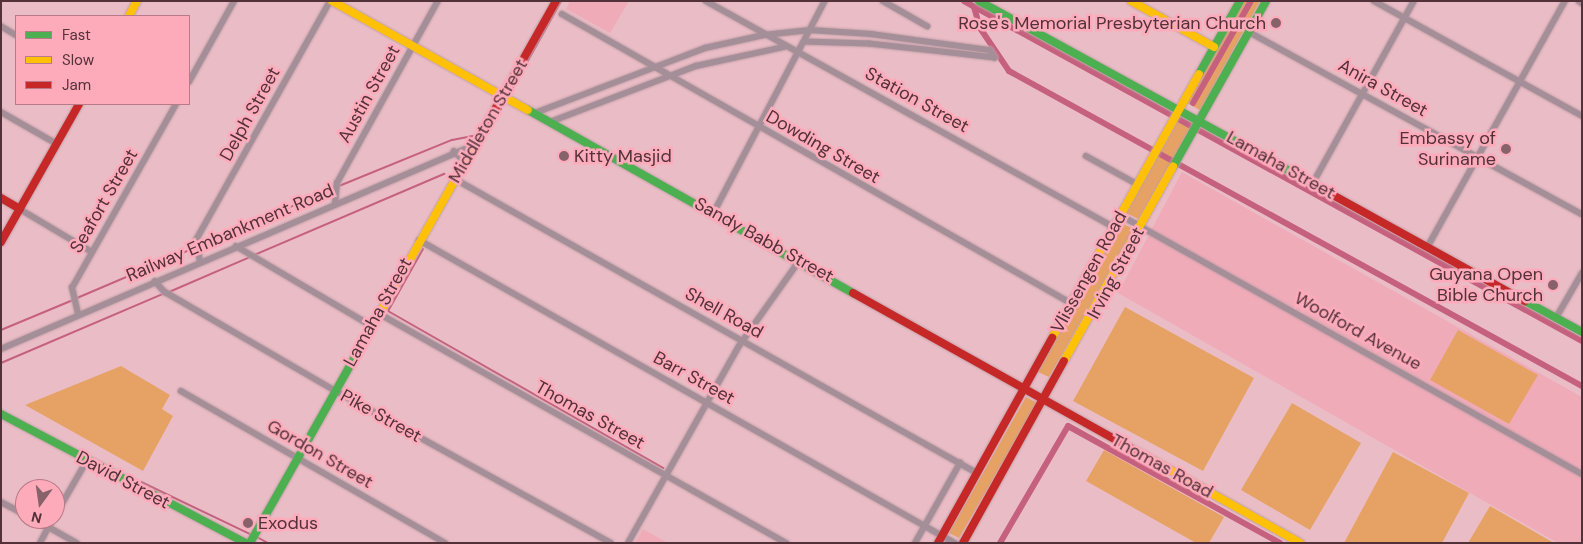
<!DOCTYPE html>
<style>
body{margin:0}
#map{position:relative;width:1583px;height:544px;overflow:hidden;background:#eabdc6;font-family:"DM Sans",sans-serif}
div>[style]{position:absolute}
[style*='--x']{left:calc(var(--x)*1px);top:calc(var(--y)*1px);width:calc(var(--w)*1px);rotate:calc(var(--a)*1deg)}
.built>*{inset:0;background:#f0abb9}
.green>*{inset:0;background:#e6a265}
.stream>*{height:2px;margin:-1px;padding:0 1px;transform-origin:1px;border-radius:1px;background:#c5617e}
.canal>*{height:6px;margin:-3px;padding:0 3px;transform-origin:3px;border-radius:3px;background:#c5617e}
.roads{filter:drop-shadow(0 0 1px #c29ea6) drop-shadow(0 0 1px #c29ea6)}
.street>*{height:5.5px;margin:-2.75px;padding:0 2.75px;transform-origin:2.75px;border-radius:2.75px;background:#a48f99}
.fast>*{height:8px;margin:-4px;padding:0 4px;transform-origin:4px;border-radius:4px;background:#4caf50}
.slow>*{height:8px;margin:-4px;padding:0 4px;transform-origin:4px;border-radius:4px;background:#ffc107}
.jam>*{height:8px;margin:-4px;padding:0 4px;transform-origin:4px;border-radius:4px;background:#c62828}
.dots>*{width:14px;height:14px;translate:-50% -50%;box-sizing:border-box;border:2px solid #fdaabb;border-radius:50%}
span{translate:-50% -50%;white-space:nowrap;text-align:center;line-height:1.15;-webkit-text-stroke:5px #fdaabb;paint-order:stroke}
.poi-label{font-size:18px;color:#523138}
.right{translate:-100% -50%;text-align:right}
.left{translate:0 -50%;text-align:left}
.street-label{font-size:18px;color:#523138}
.frame{position:absolute;inset:0;border:2px solid #523138;pointer-events:none}
.legend{position:absolute;left:15px;top:15px;width:175px;height:90px;box-sizing:border-box;background:#fdaabb;border:1px solid #b97a87;margin:0;padding:6px 9px;list-style:none;font-size:15px;color:#523138}
.legend li{display:flex;align-items:center;gap:10px;height:25px}
.legend b{width:25px;border:1px solid #b97a87}
.north{position:absolute;left:15px;top:479px;width:50px;height:50px;box-sizing:border-box;background:#fdaabb;border:1px solid #b97a87;border-radius:50%;rotate:194deg;font-size:14px;font-weight:700;line-height:20px;text-align:center;color:#523138}
.north::after{content:'';display:block;margin:auto;width:18px;height:22px;background:#87626a;clip-path:polygon(50% 0,100% 100%,50% 72%,0 100%)}
</style>
<div id="map">
<div class="built">
<div style="clip-path:polygon(570px 1px,629px 1px,610px 33px,566px 9px)"></div>
<div style="clip-path:polygon(1182px 172px,1582px 397px,1582px 543px,1558px 543px,1118px 293px)"></div>
<div style="clip-path:polygon(643px 529px,668px 543px,635px 543px)"></div>
</div>
<div class="green">
<div style="clip-path:polygon(1244px 1px,1260px 1px,1200px 110px,1187px 103px)"></div>
<div style="clip-path:polygon(1180px 117px,1193px 124px,1139px 219px,1126px 213px)"></div>
<div style="clip-path:polygon(1121px 223px,1134px 229px,1049px 377px,1038px 372px)"></div>
<div style="clip-path:polygon(1125px 307px,1254px 378px,1203px 471px,1073px 401px)"></div>
<div style="clip-path:polygon(1458px 330px,1538px 375px,1509px 424px,1430px 380px)"></div>
<div style="clip-path:polygon(121px 366px,170px 395px,162px 409px,173px 416px,143px 471px,25px 405px)"></div>
<div style="clip-path:polygon(1026px 397px,1037px 403px,959px 538px,949px 533px)"></div>
<div style="clip-path:polygon(1292px 403px,1361px 443px,1310px 530px,1241px 490px)"></div>
<div style="clip-path:polygon(1104px 450px,1224px 517px,1209px 543px,1196px 543px,1086px 481px)"></div>
<div style="clip-path:polygon(1393px 452px,1469px 493px,1442px 543px,1344px 543px)"></div>
<div style="clip-path:polygon(1490px 506px,1554px 543px,1468px 543px)"></div>
</div>
<div class="stream">
<div style="--x:511;--y:91;--w:103;--a:-60.9"></div>
<div style="--x:496;--y:115;--w:8;--a:-50"></div>
<div style="--x:484;--y:134;--w:14;--a:-56"></div>
<div style="--x:339;--y:186;--w:122;--a:-22.2"></div>
<div style="--x:452;--y:140;--w:25;--a:-11"></div>
<div style="--x:423;--y:249;--w:71;--a:119.4"></div>
<div style="--x:388;--y:311;--w:317;--a:29.7"></div>
<div style="--x:254;--y:255;--w:207;--a:-23.1"></div>
<div style="--x:169;--y:292;--w:88;--a:-23.4"></div>
<div style="--x:77;--y:298;--w:280;--a:-23.1"></div>
<div style="--x:1;--y:330;--w:78;--a:-22.6"></div>
<div style="--x:1;--y:363;--w:178;--a:-23.1"></div>
<div style="--x:135;--y:479;--w:130;--a:25.6"></div>
<div style="--x:257;--y:537;--w:13;--a:29"></div>
</div>
<div class="canal">
<div style="--x:964;--y:1;--w:705;--a:28.82"></div>
<div style="--x:974;--y:7;--w:22;--a:74"></div>
<div style="--x:980;--y:28;--w:52;--a:56"></div>
<div style="--x:1009;--y:71;--w:654;--a:28.8"></div>
<div style="--x:1193;--y:103;--w:117;--a:-60.4"></div>
<div style="--x:1000;--y:543;--w:135;--a:-59.8"></div>
<div style="--x:1068;--y:426;--w:242;--a:28.9"></div>
</div>
<div class="roads">
<div class="street">
<div style="--x:706;--y:1;--w:466;--a:29"></div>
<div style="--x:883;--y:1;--w:51;--a:29.6"></div>
<div style="--x:1374;--y:1;--w:238;--a:28.9"></div>
<div style="--x:1579;--y:1;--w:4;--a:34"></div>
<div style="--x:562;--y:14;--w:585;--a:29.59"></div>
<div style="--x:1;--y:26;--w:17;--a:31"></div>
<div style="--x:1249;--y:32;--w:379;--a:28.7"></div>
<div style="--x:189;--y:82;--w:93;--a:-60.9"></div>
<div style="--x:1;--y:112;--w:64;--a:29.7"></div>
<div style="--x:535;--y:113;--w:182;--a:-20.9"></div>
<div style="--x:705;--y:48;--w:60;--a:-12.4"></div>
<div style="--x:764;--y:35;--w:46;--a:-6.2"></div>
<div style="--x:810;--y:30;--w:61;--a:3.8"></div>
<div style="--x:871;--y:34;--w:120;--a:7.7"></div>
<div style="--x:990;--y:50;--w:9;--a:58"></div>
<div style="--x:995;--y:58;--w:126;--a:-173.6"></div>
<div style="--x:870;--y:44;--w:65;--a:-178.2"></div>
<div style="--x:550;--y:122;--w:156;--a:-21"></div>
<div style="--x:696;--y:66;--w:90;--a:-12.2"></div>
<div style="--x:454;--y:151;--w:14;--a:45"></div>
<div style="--x:1086;--y:156;--w:58;--a:28.8"></div>
<div style="--x:455;--y:179;--w:599;--a:29.39"></div>
<div style="--x:1313;--y:183;--w:208;--a:-61"></div>
<div style="--x:335;--y:204;--w:21;--a:-85"></div>
<div style="--x:337;--y:183;--w:208;--a:-61"></div>
<div style="--x:20;--y:209;--w:84;--a:30.8"></div>
<div style="--x:714;--y:212;--w:238;--a:-62.3"></div>
<div style="--x:1120;--y:215;--w:530;--a:29.28"></div>
<div style="--x:419;--y:240;--w:616;--a:29.48"></div>
<div style="--x:236;--y:246;--w:156;--a:30.5"></div>
<div style="--x:1428;--y:246;--w:281;--a:-60.8"></div>
<div style="--x:200;--y:262;--w:22;--a:-100"></div>
<div style="--x:196;--y:240;--w:274;--a:-60.7"></div>
<div style="--x:155;--y:281;--w:15;--a:48"></div>
<div style="--x:165;--y:292;--w:195;--a:30.1"></div>
<div style="--x:334;--y:390;--w:316;--a:28.9"></div>
<div style="--x:378;--y:313;--w:469;--a:29.4"></div>
<div style="--x:78;--y:314;--w:27;--a:-103"></div>
<div style="--x:72;--y:288;--w:211;--a:-60.5"></div>
<div style="--x:1556;--y:318;--w:52;--a:-60"></div>
<div style="--x:1;--y:349;--w:513;--a:-23.32"></div>
<div style="--x:181;--y:391;--w:305;--a:29.9"></div>
<div style="--x:1;--y:502;--w:27;--a:27"></div>
<div style="--x:55;--y:516;--w:62;--a:-60.1"></div>
<div style="--x:34;--y:519;--w:49;--a:29.2"></div>
<div style="--x:40;--y:543;--w:27;--a:-62"></div>
<div style="--x:628;--y:543;--w:226;--a:-60.6"></div>
<div style="--x:739;--y:346;--w:105;--a:-54.7"></div>
<div style="--x:915;--y:543;--w:92;--a:-60.6"></div>
</div>
<div class="fast">
<div style="--x:979;--y:1;--w:389;--a:28.7"></div>
<div style="--x:1199;--y:74;--w:84;--a:-60.7"></div>
<div style="--x:528;--y:110;--w:373;--a:29.4"></div>
<div style="--x:1173;--y:167;--w:190;--a:-60.7"></div>
<div style="--x:1525;--y:301;--w:65;--a:28.5"></div>
<div style="--x:1;--y:414;--w:277;--a:27.8"></div>
<div style="--x:250;--y:543;--w:242;--a:-60.6"></div>
</div>
<div class="slow">
<div style="--x:332;--y:1;--w:224;--a:29.1"></div>
<div style="--x:1131;--y:1;--w:95;--a:29"></div>
<div style="--x:129;--y:16;--w:17;--a:-62"></div>
<div style="--x:369;--y:332;--w:217;--a:-60.5"></div>
<div style="--x:1052;--y:338;--w:302;--a:-60.9"></div>
<div style="--x:1064;--y:361;--w:223;--a:-60.7"></div>
<div style="--x:1138;--y:452;--w:186;--a:29.3"></div>
</div>
<div class="jam">
<div style="--x:476;--y:143;--w:163;--a:-60.6"></div>
<div style="--x:1320;--y:188;--w:234;--a:28.9"></div>
<div style="--x:1;--y:198;--w:22;--a:30"></div>
<div style="--x:1;--y:242;--w:159;--a:-60.5"></div>
<div style="--x:853;--y:293;--w:326;--a:29.2"></div>
<div style="--x:938;--y:543;--w:235;--a:-60.9"></div>
<div style="--x:963;--y:543;--w:208;--a:-61"></div>
</div>
</div>
<div class="dots">
<div style="left:1276px;top:23px;background:#87626a"></div>
<div style="left:1506px;top:149px;background:#87626a"></div>
<div style="left:564px;top:156px;background:#87626a"></div>
<div style="left:1553px;top:285px;background:#87626a"></div>
<div style="left:248px;top:523px;background:#87626a"></div>
</div>
<div class="poi-label">
<span class="right" style="left:1266px;top:23px">Rose's Memorial Presbyterian Church</span>
<span class="right" style="left:1496px;top:149px">Embassy of<br>Suriname</span>
<span class="left" style="left:574px;top:156px">Kitty Masjid</span>
<span class="right" style="left:1543px;top:285px">Guyana Open<br>Bible Church</span>
<span class="left" style="left:258px;top:523px">Exodus</span>
</div>
<div class="street-label">
<span style="left:1383px;top:88px;rotate:29deg">Anira Street</span>
<span style="left:369px;top:94px;rotate:-61deg">Austin Street</span>
<span style="left:917px;top:100px;rotate:29deg">Station Street</span>
<span style="left:250px;top:114px;rotate:-61deg">Delph Street</span>
<span style="left:488px;top:121px;rotate:-60deg">Middleton Street</span>
<span style="left:823px;top:147px;rotate:30deg">Dowding Street</span>
<span style="left:1281px;top:165px;rotate:29deg">Lamaha Street</span>
<span style="left:104px;top:201px;rotate:-60deg">Seafort Street</span>
<span style="left:230px;top:233px;rotate:-23deg">Railway Embankment Road</span>
<span style="left:764px;top:240px;rotate:29deg">Sandy Babb Street</span>
<span style="left:1089px;top:272px;rotate:-61deg">Vlissengen Road</span>
<span style="left:1116px;top:273px;rotate:-62deg">Irving Street</span>
<span style="left:378px;top:312px;rotate:-61deg">Lamaha Street</span>
<span style="left:724px;top:313px;rotate:29deg">Shell Road</span>
<span style="left:1358px;top:331px;rotate:29deg">Woolford Avenue</span>
<span style="left:694px;top:378px;rotate:29deg">Barr Street</span>
<span style="left:590px;top:415px;rotate:29deg">Thomas Street</span>
<span style="left:381px;top:416px;rotate:29deg">Pike Street</span>
<span style="left:320px;top:454px;rotate:30deg">Gordon Street</span>
<span style="left:1162px;top:466px;rotate:29deg">Thomas Road</span>
<span style="left:123px;top:480px;rotate:28deg">David Street</span>
</div>
<div class="frame"></div>
<ul class="legend">
<li><b style="height:6px;background:#4caf50"></b>Fast</li>
<li><b style="height:6px;background:#ffc107"></b>Slow</li>
<li><b style="height:6px;background:#c62828"></b>Jam</li>
</ul>
<div class="north">N</div>
</div>
